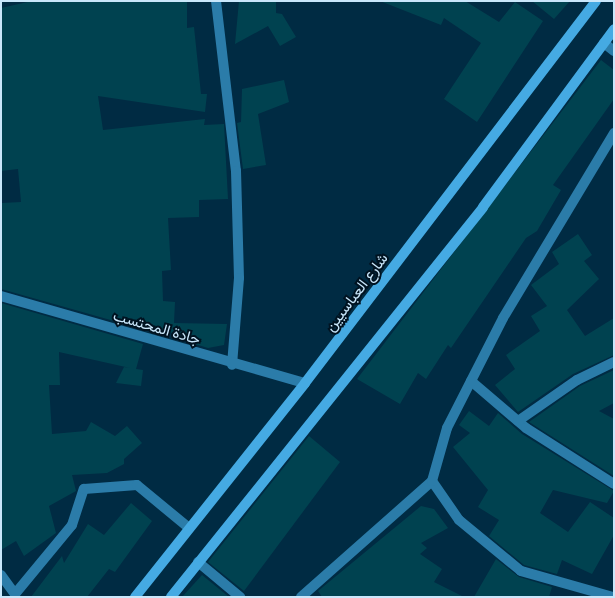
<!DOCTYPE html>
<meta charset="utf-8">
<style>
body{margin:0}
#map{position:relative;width:615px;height:598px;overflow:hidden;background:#002b43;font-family:"PT Sans Narrow",Vazirmatn,sans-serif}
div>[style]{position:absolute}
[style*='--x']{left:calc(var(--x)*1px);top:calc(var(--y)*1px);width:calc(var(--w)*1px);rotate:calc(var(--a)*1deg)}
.building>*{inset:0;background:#004250}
.minor>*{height:10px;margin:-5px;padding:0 5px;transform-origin:5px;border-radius:5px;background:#2b7ca9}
.secondary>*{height:10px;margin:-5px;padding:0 5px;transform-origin:5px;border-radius:5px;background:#45aae3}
span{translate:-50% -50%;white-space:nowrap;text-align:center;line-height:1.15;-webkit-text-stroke:4px #001321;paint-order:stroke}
.street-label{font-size:15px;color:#c9e7fb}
.frame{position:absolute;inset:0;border:2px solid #c9e7fb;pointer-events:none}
</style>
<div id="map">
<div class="building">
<div style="clip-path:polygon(32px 1px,187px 1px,187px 28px,194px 27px,201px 94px,207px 94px,205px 112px,98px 96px,103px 130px,205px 119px,204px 125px,224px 124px,228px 199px,199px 200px,199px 217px,168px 218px,171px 270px,162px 271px,163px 301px,175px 302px,174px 323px,227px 324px,224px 345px,208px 348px,195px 344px,195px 339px,161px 330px,160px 334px,1px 289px,2px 203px,21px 202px,18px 169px,1px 171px,1px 8px)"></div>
<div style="clip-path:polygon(239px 1px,276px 1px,276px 13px,282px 14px,296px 37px,280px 46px,268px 26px,235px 44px)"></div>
<div style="clip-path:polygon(380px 1px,465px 1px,499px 22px,515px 2px,543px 21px,477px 122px,444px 99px,481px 43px,444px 18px,441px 25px)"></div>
<div style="clip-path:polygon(532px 1px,570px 1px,554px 19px)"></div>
<div style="clip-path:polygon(601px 60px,614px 70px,614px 99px,553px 185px,561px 190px,537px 231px,526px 238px,451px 348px,448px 345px,426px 379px,418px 373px,400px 404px,357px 379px)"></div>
<div style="clip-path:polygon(284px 80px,289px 102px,258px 114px,266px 165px,243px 169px,237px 123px,241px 122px,242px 89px)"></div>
<div style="clip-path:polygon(578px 234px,592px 255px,584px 261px,599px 279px,567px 310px,585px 336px,614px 318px,614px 355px,573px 374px,518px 412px,495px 385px,515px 369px,506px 355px,540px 331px,531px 316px,547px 306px,531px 285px,559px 264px,552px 252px)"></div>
<div style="clip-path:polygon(1px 303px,143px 344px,136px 369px,143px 370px,141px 386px,116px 383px,124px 367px,130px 368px,59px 352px,60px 385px,49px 385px,52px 434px,86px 431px,91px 422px,115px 436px,127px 426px,142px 443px,124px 459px,124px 464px,107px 473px,72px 475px,76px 491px,49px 506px,56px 533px,24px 556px,16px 541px,1px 550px)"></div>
<div style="clip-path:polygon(614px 370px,614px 403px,599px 411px,614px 419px,614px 476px,529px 422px,580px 386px)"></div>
<div style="clip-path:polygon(469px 411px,489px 426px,498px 413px,522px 434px,614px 491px,607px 503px,553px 490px,540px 513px,568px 532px,590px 502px,614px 518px,614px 535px,592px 574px,562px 560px,557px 574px,524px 565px,489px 536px,499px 520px,478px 507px,488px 490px,453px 447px,470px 433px,459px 425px)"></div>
<div style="clip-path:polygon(309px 436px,340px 462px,244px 591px,208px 562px)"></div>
<div style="clip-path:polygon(131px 503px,152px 521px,115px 572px,109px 569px,87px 597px,31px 597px,62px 556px,64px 563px,88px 524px,104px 535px)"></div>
<div style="clip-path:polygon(421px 506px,434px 509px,448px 528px,421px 543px,427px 548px,420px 554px,442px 569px,434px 582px,464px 597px,322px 597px,318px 591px)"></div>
<div style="clip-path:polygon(496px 559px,519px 577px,552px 587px,549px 597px,474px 597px)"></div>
<div style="clip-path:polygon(202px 575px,229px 597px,182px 597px)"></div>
</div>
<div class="minor">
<div style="--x:216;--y:1;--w:171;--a:83.3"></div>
<div style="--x:236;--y:171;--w:107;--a:88.4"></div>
<div style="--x:239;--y:278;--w:87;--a:94.6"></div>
<div style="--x:604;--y:43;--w:13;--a:39"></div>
<div style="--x:1;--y:296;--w:316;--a:16"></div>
<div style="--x:471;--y:381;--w:72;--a:40.5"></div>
<div style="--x:526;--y:428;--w:104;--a:32.5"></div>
<div style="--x:518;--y:421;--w:72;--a:-34.8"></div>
<div style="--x:577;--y:380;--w:41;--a:-25.9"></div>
<div style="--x:198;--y:562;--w:55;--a:39.8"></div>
<div style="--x:1;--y:575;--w:24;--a:54"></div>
<div style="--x:15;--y:594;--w:89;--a:-50.4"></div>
<div style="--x:72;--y:525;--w:38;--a:-72"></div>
<div style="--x:84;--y:489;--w:53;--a:-4.3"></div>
<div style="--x:137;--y:485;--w:67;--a:39.6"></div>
<div style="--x:301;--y:597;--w:175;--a:-41.5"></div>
<div style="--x:613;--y:597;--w:96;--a:-164.2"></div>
<div style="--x:521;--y:571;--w:80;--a:-140.6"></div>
<div style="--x:459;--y:520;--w:47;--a:-124.7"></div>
<div style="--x:432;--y:481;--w:55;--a:-74.2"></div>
<div style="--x:447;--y:428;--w:123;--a:-63"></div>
<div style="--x:503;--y:318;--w:216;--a:-59"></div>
</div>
<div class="secondary">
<div style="--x:135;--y:597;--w:273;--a:-51.5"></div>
<div style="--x:305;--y:383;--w:480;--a:-52.7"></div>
<div style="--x:171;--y:597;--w:499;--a:-51.3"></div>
<div style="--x:483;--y:207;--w:221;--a:-53.6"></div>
</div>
<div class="street-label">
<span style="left:356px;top:292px;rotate:-53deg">شارع العباسيين</span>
<span style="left:157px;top:327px;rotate:16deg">جادة المحتسب</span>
</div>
<div class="frame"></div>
</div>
